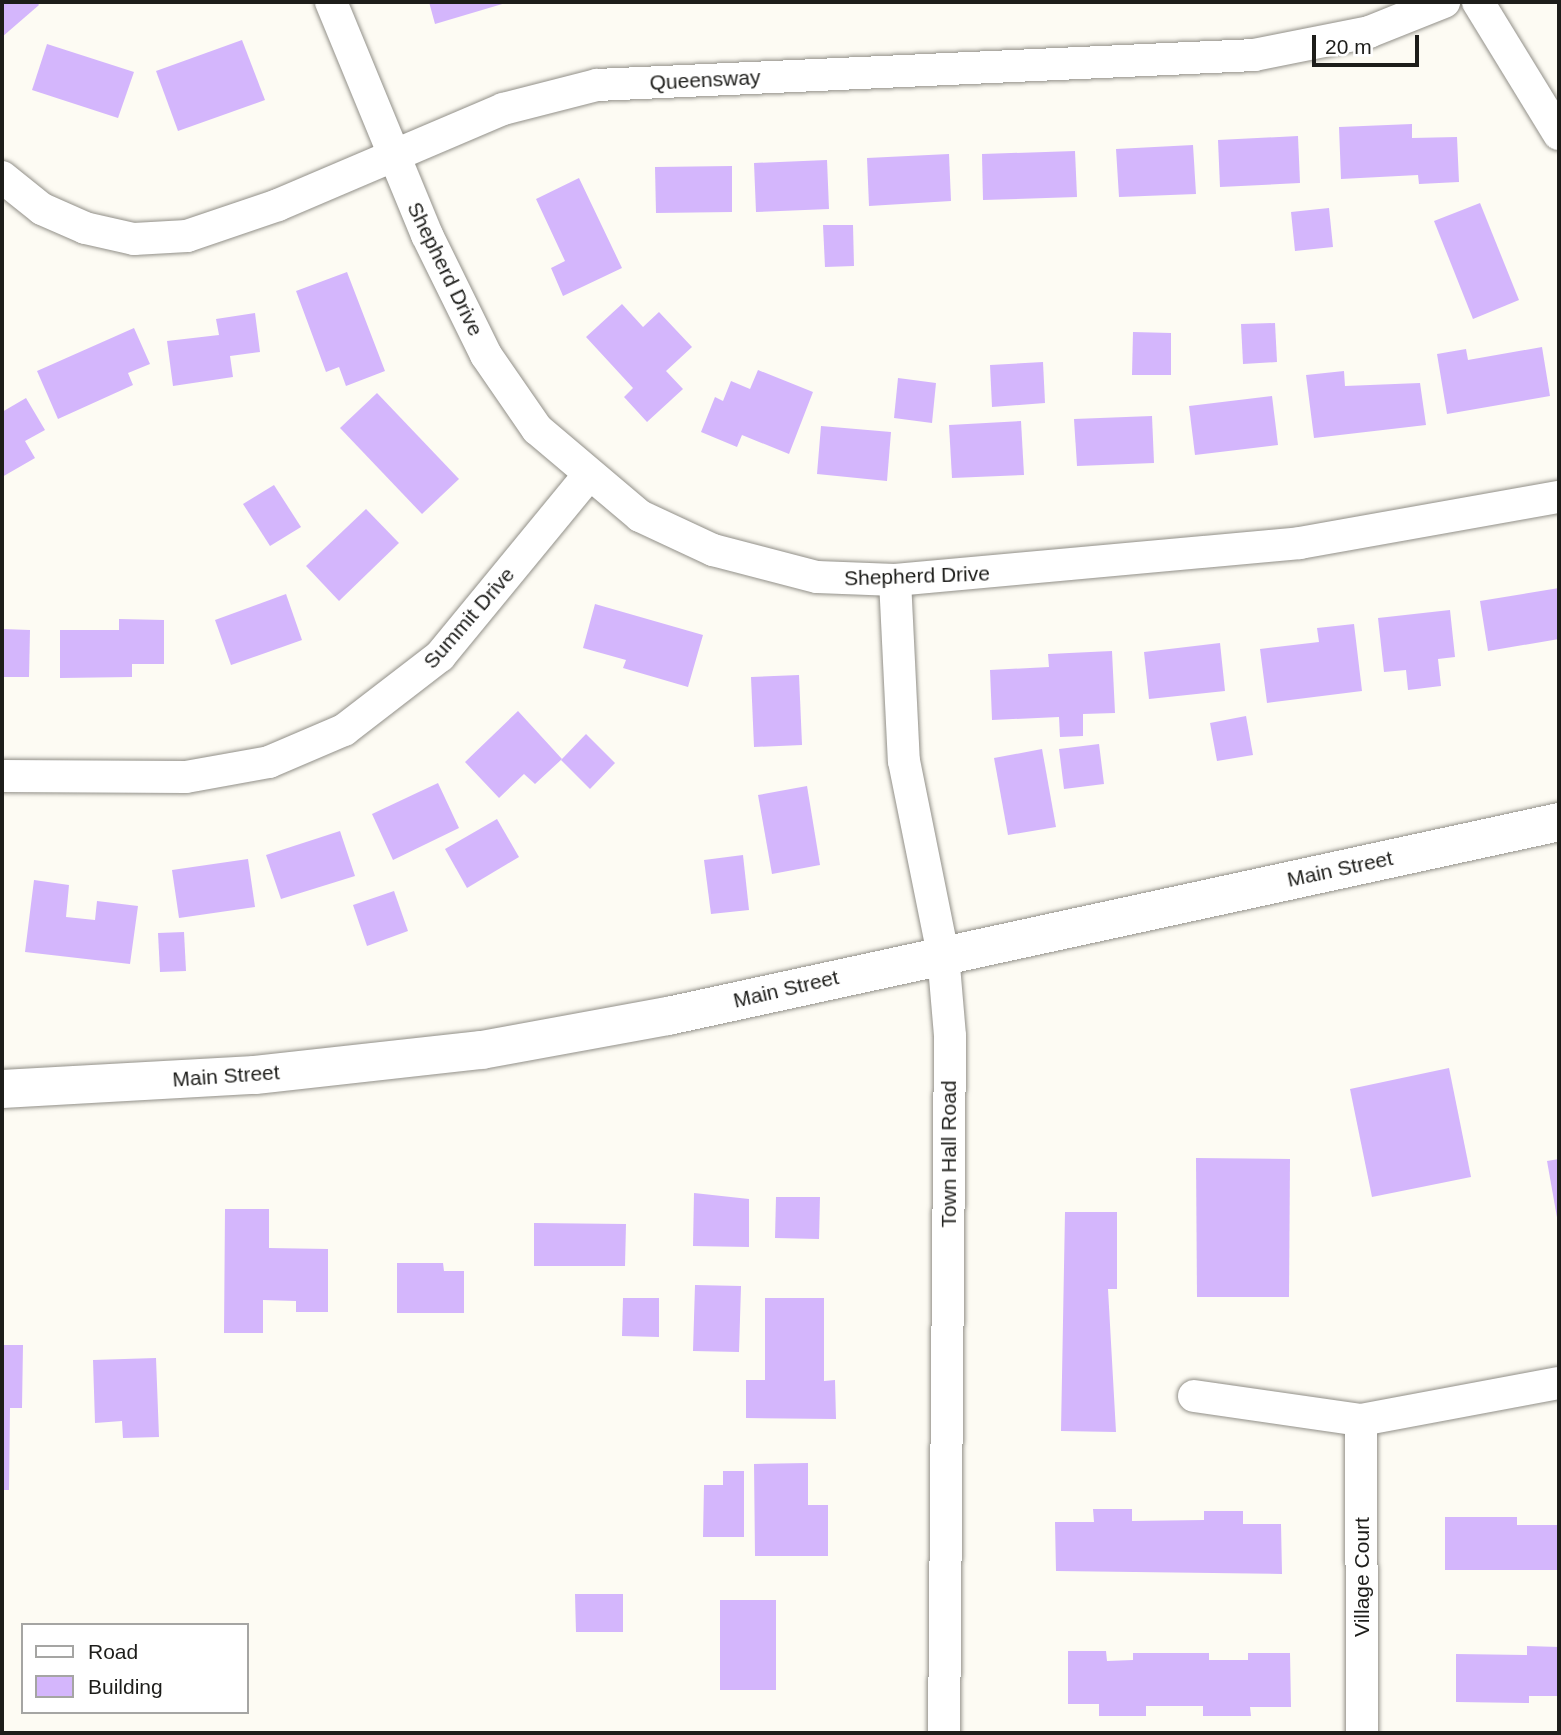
<!DOCTYPE html>
<style>
body{margin:0}
#map{position:relative;width:1561px;height:1735px;overflow:hidden;background:#fdfbf3;font-family:Helvetica,sans-serif}
div>[style]{position:absolute}
[style*='--x']{left:calc(var(--x)*1px);top:calc(var(--y)*1px);width:calc(var(--w)*1px);rotate:calc(var(--a)*1deg)}
.building>*{inset:0;background:#d4b6fc}
.roads{filter:drop-shadow(0 0 2px #929089) drop-shadow(0 0 2px #929089)}
.street>*{height:32px;margin:-16px;padding:0 16px;transform-origin:16px;border-radius:16px;background:#fff}
.secondary>*{height:38px;margin:-19px;padding:0 19px;transform-origin:19px;border-radius:19px;background:#fff}
span{translate:-50% -50%;white-space:nowrap;text-align:center;line-height:1.15;-webkit-text-stroke:5px #fff;paint-order:stroke}
.street-label{font-size:21px;color:#1d1d1a}
.frame{position:absolute;inset:0;border:4px solid #1d1d1a;pointer-events:none}
.legend{position:absolute;left:21px;top:1623px;width:228px;height:91px;box-sizing:border-box;background:#fff;border:2px solid #a5a5a3;margin:0;padding:9px 12px;list-style:none;font-size:21px;color:#1d1d1a}
.legend li{display:flex;align-items:center;gap:14px;height:35px}
.legend b{width:35px;border:2px solid #a5a5a3}
.scale{position:absolute;left:1312px;top:35px;width:107px;height:32px;box-sizing:border-box;border:4px solid #1d1d1a;border-top:0;padding-left:9px;font-size:21px;line-height:24px;white-space:nowrap;color:#1d1d1a;-webkit-text-stroke:5px #fff;paint-order:stroke}
</style>
<div id="map">
<div class="building">
<div style="clip-path:polygon(2px 2px,37px 2px,39px 5px,2px 37px)"></div>
<div style="clip-path:polygon(429px 2px,509px 2px,435px 24px)"></div>
<div style="clip-path:polygon(242px 40px,265px 100px,178px 131px,156px 71px)"></div>
<div style="clip-path:polygon(47px 44px,134px 72px,118px 118px,32px 90px)"></div>
<div style="clip-path:polygon(1412px 124px,1412px 138px,1457px 137px,1459px 182px,1419px 184px,1418px 175px,1341px 179px,1339px 127px)"></div>
<div style="clip-path:polygon(1298px 136px,1300px 183px,1220px 187px,1218px 140px)"></div>
<div style="clip-path:polygon(1193px 145px,1196px 194px,1119px 197px,1116px 149px)"></div>
<div style="clip-path:polygon(1075px 151px,1077px 197px,983px 200px,982px 154px)"></div>
<div style="clip-path:polygon(949px 154px,951px 201px,869px 206px,867px 158px)"></div>
<div style="clip-path:polygon(827px 160px,829px 209px,756px 212px,754px 163px)"></div>
<div style="clip-path:polygon(732px 166px,732px 212px,656px 213px,655px 167px)"></div>
<div style="clip-path:polygon(579px 178px,622px 268px,563px 296px,551px 268px,565px 261px,536px 199px)"></div>
<div style="clip-path:polygon(1480px 203px,1519px 300px,1473px 319px,1434px 221px)"></div>
<div style="clip-path:polygon(1329px 208px,1333px 247px,1295px 251px,1291px 212px)"></div>
<div style="clip-path:polygon(823px 225px,853px 225px,854px 266px,825px 267px)"></div>
<div style="clip-path:polygon(347px 272px,385px 371px,346px 386px,339px 367px,326px 372px,296px 291px)"></div>
<div style="clip-path:polygon(622px 304px,643px 327px,659px 312px,692px 347px,666px 371px,683px 389px,647px 422px,624px 397px,633px 388px,586px 337px)"></div>
<div style="clip-path:polygon(255px 313px,260px 352px,230px 356px,233px 377px,173px 386px,167px 341px,219px 335px,216px 319px)"></div>
<div style="clip-path:polygon(1275px 323px,1277px 362px,1243px 364px,1241px 324px)"></div>
<div style="clip-path:polygon(134px 328px,150px 364px,128px 373px,133px 385px,58px 419px,37px 371px)"></div>
<div style="clip-path:polygon(1133px 332px,1171px 333px,1171px 375px,1132px 375px)"></div>
<div style="clip-path:polygon(1542px 347px,1550px 396px,1447px 414px,1437px 354px,1466px 349px,1468px 360px)"></div>
<div style="clip-path:polygon(1043px 362px,1045px 403px,992px 407px,990px 365px)"></div>
<div style="clip-path:polygon(758px 370px,813px 392px,789px 454px,742px 435px,737px 447px,701px 432px,715px 397px,723px 401px,731px 381px,750px 389px)"></div>
<div style="clip-path:polygon(1344px 371px,1345px 386px,1420px 383px,1426px 425px,1314px 438px,1306px 375px)"></div>
<div style="clip-path:polygon(898px 378px,936px 383px,932px 423px,894px 418px)"></div>
<div style="clip-path:polygon(377px 393px,459px 479px,422px 514px,340px 428px)"></div>
<div style="clip-path:polygon(1272px 396px,1278px 445px,1195px 455px,1189px 406px)"></div>
<div style="clip-path:polygon(26px 398px,45px 430px,25px 441px,35px 458px,2px 477px,2px 412px)"></div>
<div style="clip-path:polygon(1152px 416px,1154px 463px,1077px 466px,1074px 419px)"></div>
<div style="clip-path:polygon(1021px 421px,1024px 475px,952px 478px,949px 425px)"></div>
<div style="clip-path:polygon(821px 426px,891px 432px,887px 481px,817px 474px)"></div>
<div style="clip-path:polygon(274px 485px,301px 527px,270px 546px,243px 504px)"></div>
<div style="clip-path:polygon(366px 509px,399px 543px,339px 601px,306px 566px)"></div>
<div style="clip-path:polygon(1559px 588px,1559px 639px,1488px 651px,1480px 601px)"></div>
<div style="clip-path:polygon(286px 594px,302px 640px,231px 665px,215px 620px)"></div>
<div style="clip-path:polygon(595px 604px,703px 635px,688px 687px,623px 668px,626px 660px,583px 648px)"></div>
<div style="clip-path:polygon(1450px 610px,1455px 657px,1438px 659px,1441px 686px,1408px 690px,1406px 670px,1384px 672px,1378px 618px)"></div>
<div style="clip-path:polygon(119px 619px,164px 620px,164px 664px,132px 664px,132px 677px,60px 678px,60px 630px,119px 630px)"></div>
<div style="clip-path:polygon(1354px 624px,1362px 691px,1267px 703px,1260px 649px,1319px 642px,1317px 628px)"></div>
<div style="clip-path:polygon(2px 629px,30px 630px,29px 677px,2px 677px)"></div>
<div style="clip-path:polygon(1220px 643px,1225px 691px,1149px 699px,1144px 652px)"></div>
<div style="clip-path:polygon(1112px 651px,1115px 713px,1083px 714px,1083px 736px,1060px 737px,1059px 717px,992px 720px,990px 670px,1049px 667px,1048px 654px)"></div>
<div style="clip-path:polygon(799px 675px,802px 745px,754px 747px,751px 677px)"></div>
<div style="clip-path:polygon(518px 711px,562px 759px,535px 784px,524px 774px,499px 798px,465px 762px)"></div>
<div style="clip-path:polygon(1246px 716px,1253px 755px,1217px 761px,1210px 723px)"></div>
<div style="clip-path:polygon(586px 734px,615px 763px,590px 789px,561px 760px)"></div>
<div style="clip-path:polygon(1099px 744px,1104px 784px,1064px 789px,1059px 749px)"></div>
<div style="clip-path:polygon(1042px 749px,1056px 827px,1008px 835px,994px 758px)"></div>
<div style="clip-path:polygon(438px 783px,459px 828px,393px 860px,372px 814px)"></div>
<div style="clip-path:polygon(807px 786px,820px 865px,772px 874px,758px 795px)"></div>
<div style="clip-path:polygon(497px 819px,519px 857px,467px 888px,445px 849px)"></div>
<div style="clip-path:polygon(340px 831px,355px 876px,281px 899px,266px 855px)"></div>
<div style="clip-path:polygon(743px 855px,749px 910px,711px 914px,704px 860px)"></div>
<div style="clip-path:polygon(248px 859px,255px 907px,179px 918px,172px 870px)"></div>
<div style="clip-path:polygon(34px 880px,69px 885px,66px 917px,95px 920px,97px 901px,138px 906px,130px 964px,25px 952px)"></div>
<div style="clip-path:polygon(394px 891px,408px 931px,367px 946px,353px 905px)"></div>
<div style="clip-path:polygon(184px 932px,186px 971px,160px 972px,158px 933px)"></div>
<div style="clip-path:polygon(1449px 1068px,1471px 1177px,1372px 1197px,1350px 1089px)"></div>
<div style="clip-path:polygon(1196px 1158px,1290px 1159px,1289px 1297px,1197px 1297px)"></div>
<div style="clip-path:polygon(1559px 1159px,1559px 1223px,1558px 1223px,1547px 1161px)"></div>
<div style="clip-path:polygon(694px 1193px,749px 1199px,749px 1247px,693px 1246px)"></div>
<div style="clip-path:polygon(776px 1197px,820px 1197px,819px 1239px,775px 1238px)"></div>
<div style="clip-path:polygon(225px 1209px,269px 1209px,269px 1248px,328px 1249px,328px 1312px,296px 1312px,296px 1301px,263px 1300px,263px 1333px,224px 1333px)"></div>
<div style="clip-path:polygon(1065px 1212px,1117px 1212px,1117px 1289px,1108px 1289px,1116px 1432px,1061px 1431px)"></div>
<div style="clip-path:polygon(534px 1223px,626px 1224px,625px 1266px,534px 1266px)"></div>
<div style="clip-path:polygon(397px 1263px,443px 1263px,444px 1271px,464px 1271px,464px 1313px,397px 1313px)"></div>
<div style="clip-path:polygon(695px 1285px,741px 1286px,739px 1352px,693px 1351px)"></div>
<div style="clip-path:polygon(623px 1298px,659px 1298px,659px 1337px,622px 1336px)"></div>
<div style="clip-path:polygon(765px 1298px,824px 1298px,824px 1381px,835px 1380px,836px 1419px,746px 1418px,746px 1380px,765px 1380px)"></div>
<div style="clip-path:polygon(2px 1345px,23px 1345px,22px 1408px,10px 1408px,9px 1490px,2px 1490px)"></div>
<div style="clip-path:polygon(156px 1358px,159px 1437px,123px 1438px,122px 1421px,95px 1423px,93px 1360px)"></div>
<div style="clip-path:polygon(808px 1463px,808px 1505px,828px 1505px,828px 1556px,755px 1556px,754px 1464px)"></div>
<div style="clip-path:polygon(723px 1471px,744px 1471px,744px 1537px,703px 1537px,704px 1485px,723px 1485px)"></div>
<div style="clip-path:polygon(1093px 1509px,1132px 1509px,1132px 1521px,1204px 1520px,1204px 1511px,1243px 1511px,1243px 1524px,1281px 1524px,1282px 1574px,1056px 1571px,1055px 1522px,1094px 1522px)"></div>
<div style="clip-path:polygon(1445px 1517px,1517px 1517px,1517px 1525px,1559px 1525px,1559px 1570px,1445px 1570px)"></div>
<div style="clip-path:polygon(575px 1594px,623px 1594px,623px 1632px,576px 1632px)"></div>
<div style="clip-path:polygon(720px 1600px,776px 1600px,776px 1690px,720px 1690px)"></div>
<div style="clip-path:polygon(1527px 1646px,1559px 1647px,1559px 1696px,1529px 1696px,1529px 1703px,1456px 1702px,1456px 1654px,1527px 1655px)"></div>
<div style="clip-path:polygon(1068px 1651px,1106px 1651px,1107px 1661px,1133px 1660px,1133px 1653px,1209px 1653px,1209px 1660px,1248px 1660px,1248px 1653px,1290px 1653px,1291px 1707px,1250px 1707px,1251px 1716px,1203px 1716px,1203px 1706px,1146px 1706px,1146px 1716px,1099px 1716px,1099px 1704px,1068px 1704px)"></div>
</div>
<div class="roads">
<div class="street">
<div style="--x:331;--y:2;--w:252;--a:67.6"></div>
<div style="--x:427;--y:235;--w:134;--a:63.8"></div>
<div style="--x:486;--y:355;--w:90;--a:55.4"></div>
<div style="--x:537;--y:429;--w:135;--a:40.2"></div>
<div style="--x:640;--y:516;--w:81;--a:25"></div>
<div style="--x:713;--y:550;--w:107;--a:14.6"></div>
<div style="--x:817;--y:577;--w:78;--a:2.2"></div>
<div style="--x:895;--y:580;--w:407;--a:-5.2"></div>
<div style="--x:1300;--y:543;--w:263;--a:-10.1"></div>
<div style="--x:1478;--y:2;--w:155;--a:58.5"></div>
<div style="--x:2;--y:177;--w:51;--a:38.7"></div>
<div style="--x:42;--y:209;--w:47;--a:23.8"></div>
<div style="--x:85;--y:228;--w:50;--a:12.7"></div>
<div style="--x:134;--y:239;--w:53;--a:-3.2"></div>
<div style="--x:187;--y:236;--w:96;--a:-18.8"></div>
<div style="--x:278;--y:205;--w:245;--a:-23.1"></div>
<div style="--x:503;--y:109;--w:97;--a:-14.3"></div>
<div style="--x:597;--y:85;--w:658;--a:-2.61"></div>
<div style="--x:1254;--y:55;--w:117;--a:-11.3"></div>
<div style="--x:1369;--y:32;--w:81;--a:-21.8"></div>
<div style="--x:895;--y:580;--w:181;--a:87.2"></div>
<div style="--x:904;--y:761;--w:197;--a:78.6"></div>
<div style="--x:943;--y:954;--w:82;--a:85.1"></div>
<div style="--x:950;--y:1036;--w:697;--a:90.49"></div>
<div style="--x:2;--y:776;--w:184;--a:0.3"></div>
<div style="--x:186;--y:777;--w:84;--a:-10.2"></div>
<div style="--x:269;--y:762;--w:82;--a:-23.1"></div>
<div style="--x:344;--y:730;--w:121;--a:-37.6"></div>
<div style="--x:440;--y:656;--w:232;--a:-50.6"></div>
<div style="--x:1194;--y:1396;--w:169;--a:8.2"></div>
<div style="--x:1361;--y:1420;--w:201;--a:-10.6"></div>
<div style="--x:1361;--y:1420;--w:313;--a:89.8"></div>
</div>
<div class="secondary">
<div style="--x:2;--y:1089;--w:253;--a:-3.2"></div>
<div style="--x:255;--y:1075;--w:228;--a:-6.3"></div>
<div style="--x:482;--y:1050;--w:189;--a:-10.4"></div>
<div style="--x:668;--y:1016;--w:912;--a:-12.28"></div>
</div>
</div>
<div class="street-label">
<span style="left:705px;top:80px;rotate:-3deg">Queensway</span>
<span style="left:445px;top:269px;rotate:64deg">Shepherd Drive</span>
<span style="left:917px;top:576px;rotate:-2deg">Shepherd Drive</span>
<span style="left:469px;top:618px;rotate:-49deg">Summit Drive</span>
<span style="left:1340px;top:869px;rotate:-12deg">Main Street</span>
<span style="left:786px;top:989px;rotate:-13deg">Main Street</span>
<span style="left:226px;top:1076px;rotate:-4deg">Main Street</span>
<span style="left:949px;top:1154px;rotate:-90deg">Town Hall Road</span>
<span style="left:1362px;top:1577px;rotate:-90deg">Village Court</span>
</div>
<div class="frame"></div>
<ul class="legend">
<li><b style="height:9px;background:#fff"></b>Road</li>
<li><b style="height:19px;background:#d4b6fc"></b>Building</li>
</ul>
<div class="scale">20 m</div>
</div>
